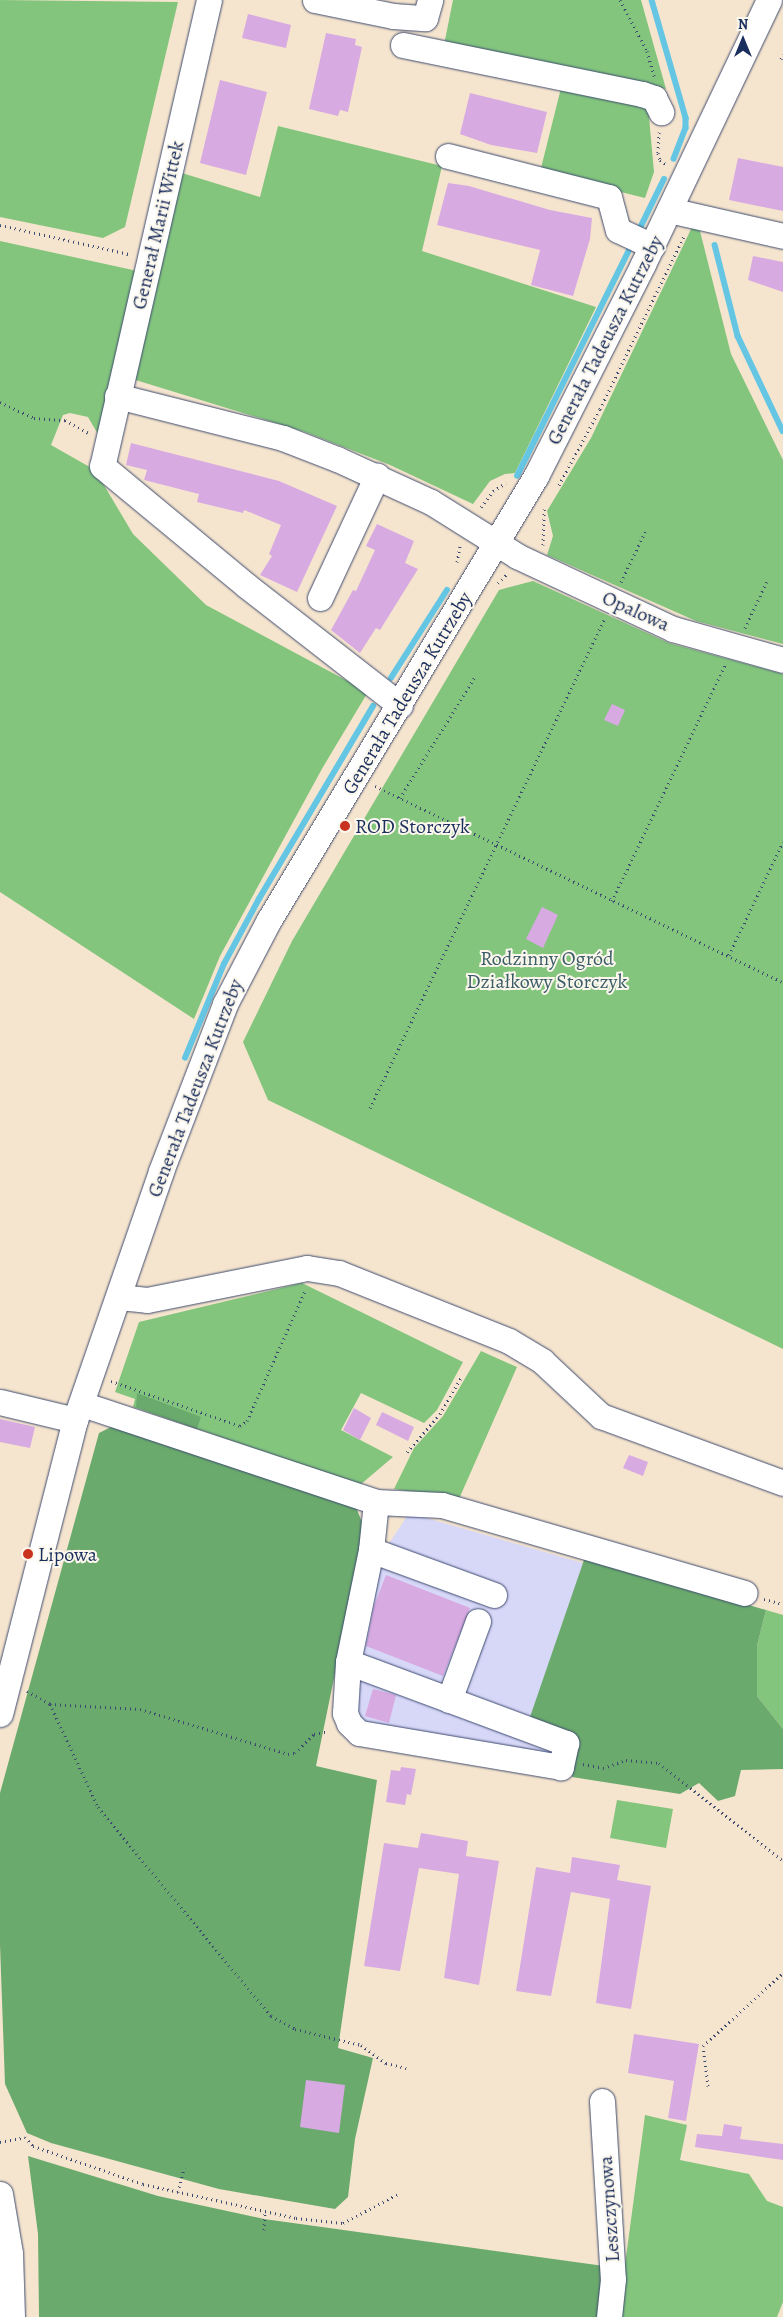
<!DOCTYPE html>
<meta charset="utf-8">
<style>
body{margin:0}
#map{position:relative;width:783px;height:2317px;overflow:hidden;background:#f6e5ce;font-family:Alegreya,serif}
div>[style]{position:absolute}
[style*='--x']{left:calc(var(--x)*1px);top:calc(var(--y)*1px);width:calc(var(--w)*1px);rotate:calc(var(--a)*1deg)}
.built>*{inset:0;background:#d7d7f8}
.green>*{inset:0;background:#84c57e}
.forest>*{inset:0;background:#6baa6d}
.stream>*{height:5.5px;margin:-2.75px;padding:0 2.75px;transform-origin:2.75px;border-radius:2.75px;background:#65c6e4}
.building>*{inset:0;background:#d8aae2}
.path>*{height:3px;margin-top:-1.5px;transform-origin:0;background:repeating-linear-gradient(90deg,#3c4a6f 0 1px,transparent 0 5px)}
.roads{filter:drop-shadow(0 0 1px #3c4a6f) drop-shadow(0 0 1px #3c4a6f)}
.minor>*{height:25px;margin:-12.5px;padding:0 12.5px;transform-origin:12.5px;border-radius:12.5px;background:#fff}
.dots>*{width:14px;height:14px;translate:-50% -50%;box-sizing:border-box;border:2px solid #fbf7ec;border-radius:50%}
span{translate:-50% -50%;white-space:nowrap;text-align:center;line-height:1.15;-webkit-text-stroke:4px #fbf7ec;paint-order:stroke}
.street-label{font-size:20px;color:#1b2f5e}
.poi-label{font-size:20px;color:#1b2f5e}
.left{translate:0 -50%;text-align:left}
.park-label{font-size:20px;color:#3a5c68}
.north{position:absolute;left:718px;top:15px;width:50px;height:50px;-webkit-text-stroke:4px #fbf7ec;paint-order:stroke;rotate:0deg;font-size:14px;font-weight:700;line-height:20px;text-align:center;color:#1b2f5e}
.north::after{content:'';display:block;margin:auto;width:18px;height:22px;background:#1b2f5e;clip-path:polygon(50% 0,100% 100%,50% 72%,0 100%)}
</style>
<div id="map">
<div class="built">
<div style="clip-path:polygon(409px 1513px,583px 1563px,574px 1591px,578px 1739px,572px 1777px,454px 1758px,370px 1727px,353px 1710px,377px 1540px,388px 1545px)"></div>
</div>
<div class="green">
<div style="clip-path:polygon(0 0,178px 2px,125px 227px,103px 238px,0 217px)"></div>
<div style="clip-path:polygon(453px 0,641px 0,666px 89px,444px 45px)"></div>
<div style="clip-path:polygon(561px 88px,648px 106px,654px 172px,645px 198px,540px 172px)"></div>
<div style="clip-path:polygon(278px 126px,442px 166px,422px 251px,596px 307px,515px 473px,505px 474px,490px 481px,473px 504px,390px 465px,305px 432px,129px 378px,182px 173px,260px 197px)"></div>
<div style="clip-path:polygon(693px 225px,699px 227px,731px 354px,783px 460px,783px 644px,696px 621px,547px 555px,553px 536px,547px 511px,591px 438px)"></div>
<div style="clip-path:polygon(0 241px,142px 272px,99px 436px,88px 417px,70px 413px,63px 415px,51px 445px,95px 470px,133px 534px,206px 605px,368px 692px,323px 767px,220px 956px,194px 1019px,0 892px)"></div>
<div style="clip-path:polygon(533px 581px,669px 643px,783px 674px,783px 1349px,268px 1100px,243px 1042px,292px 941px,499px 590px)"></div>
<div style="clip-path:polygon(302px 1283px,463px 1362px,437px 1410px,424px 1423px,361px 1393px,341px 1430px,393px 1457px,360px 1485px,133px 1407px,135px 1399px,115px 1392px,139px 1322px)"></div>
<div style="clip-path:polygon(481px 1351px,517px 1367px,459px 1499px,394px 1489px,414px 1448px,443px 1416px)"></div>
<div style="clip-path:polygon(766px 1610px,783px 1615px,783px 1729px,757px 1696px,757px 1646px)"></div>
<div style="clip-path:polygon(617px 1800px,673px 1809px,666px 1848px,610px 1838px)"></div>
<div style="clip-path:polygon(645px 2115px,687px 2125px,680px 2160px,749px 2174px,767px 2201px,783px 2207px,783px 2302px,777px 2317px,618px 2317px)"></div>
</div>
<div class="forest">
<div style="clip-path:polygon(137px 1393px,201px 1417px,197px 1429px,136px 1407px)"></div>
<div style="clip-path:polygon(113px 1426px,355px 1505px,362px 1522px,359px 1556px,316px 1766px,377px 1780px,338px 2048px,373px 2058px,355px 2139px,348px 2197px,335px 2209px,219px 2189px,51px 2143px,27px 2133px,5px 2084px,0 1945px,0 1793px,99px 1433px)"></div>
<div style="clip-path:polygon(585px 1557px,766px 1610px,757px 1646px,757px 1696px,783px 1729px,783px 1769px,741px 1770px,735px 1796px,718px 1801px,699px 1783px,680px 1794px,572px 1777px,578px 1739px,530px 1717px)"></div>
<div style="clip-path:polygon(28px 2156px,158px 2196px,264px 2219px,604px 2266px,598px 2317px,39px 2317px,38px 2234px)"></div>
</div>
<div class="stream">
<div style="--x:652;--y:0;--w:123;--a:73.9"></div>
<div style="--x:686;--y:118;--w:10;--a:90"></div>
<div style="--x:686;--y:128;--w:33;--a:111"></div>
<div style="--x:641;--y:226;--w:52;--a:-63.9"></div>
<div style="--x:715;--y:245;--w:94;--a:75.8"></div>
<div style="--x:738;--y:336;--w:105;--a:64.7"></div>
<div style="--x:517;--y:476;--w:252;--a:-63.6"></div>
<div style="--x:391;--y:678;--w:104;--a:-57.5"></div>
<div style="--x:185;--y:1058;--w:102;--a:-67.5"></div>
<div style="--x:224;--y:964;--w:74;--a:-61.7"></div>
<div style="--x:259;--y:899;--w:224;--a:-59.4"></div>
</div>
<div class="building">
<div style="clip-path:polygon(248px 14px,291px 25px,286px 48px,242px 38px)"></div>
<div style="clip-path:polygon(326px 33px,356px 39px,355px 45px,362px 47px,348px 112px,340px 110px,338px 116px,309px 109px)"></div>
<div style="clip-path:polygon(220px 80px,267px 92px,246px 175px,200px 163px)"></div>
<div style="clip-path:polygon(470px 93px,547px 112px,537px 153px,491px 145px,460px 134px)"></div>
<div style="clip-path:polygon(738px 158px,783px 167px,783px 211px,729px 200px)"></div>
<div style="clip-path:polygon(448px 183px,469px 186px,550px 210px,592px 218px,590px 239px,573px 296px,531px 285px,540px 250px,437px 225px)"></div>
<div style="clip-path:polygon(753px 256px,783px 262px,783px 292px,748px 280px)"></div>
<div style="clip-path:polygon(131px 443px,279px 481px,337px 506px,297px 592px,260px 575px,272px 556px,269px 554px,281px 525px,244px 510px,243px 513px,197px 502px,199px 494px,144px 480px,147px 470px,126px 465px)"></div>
<div style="clip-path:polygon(377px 524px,414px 541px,405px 563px,418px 569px,380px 630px,376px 628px,360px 653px,331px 630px,353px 590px,356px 591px,375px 550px,366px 546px)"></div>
<div style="clip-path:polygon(612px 704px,625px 710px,618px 726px,604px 720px)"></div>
<div style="clip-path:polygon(542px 907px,558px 915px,543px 948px,526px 939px)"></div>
<div style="clip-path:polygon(354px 1408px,371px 1418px,360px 1440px,343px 1430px)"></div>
<div style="clip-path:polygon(382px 1412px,414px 1427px,408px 1441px,376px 1425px)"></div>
<div style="clip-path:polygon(0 1419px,35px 1427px,30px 1448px,0 1442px)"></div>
<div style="clip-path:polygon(629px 1455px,648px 1462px,643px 1476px,623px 1468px)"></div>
<div style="clip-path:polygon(386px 1575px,470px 1608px,443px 1676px,366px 1646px,374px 1606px)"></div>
<div style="clip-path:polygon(373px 1689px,396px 1695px,389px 1723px,365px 1716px)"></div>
<div style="clip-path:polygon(401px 1767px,416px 1769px,411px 1795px,407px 1794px,405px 1805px,386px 1802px,391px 1770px,400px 1771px)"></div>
<div style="clip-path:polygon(421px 1833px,468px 1841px,466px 1856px,499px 1861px,479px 1985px,444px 1978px,459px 1874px,419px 1868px,400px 1971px,364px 1966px,384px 1843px,418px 1848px)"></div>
<div style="clip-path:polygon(572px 1857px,620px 1865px,617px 1880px,651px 1886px,631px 2009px,596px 2003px,610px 1899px,571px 1892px,551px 1996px,516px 1991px,536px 1867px,570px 1873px)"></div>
<div style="clip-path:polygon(634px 2034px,699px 2044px,686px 2121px,668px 2118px,674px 2081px,628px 2073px)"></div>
<div style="clip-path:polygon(306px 2080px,345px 2085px,339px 2133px,300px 2127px)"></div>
<div style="clip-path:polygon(724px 2124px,742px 2127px,740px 2139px,783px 2144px,783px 2160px,695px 2147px,697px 2134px,722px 2136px)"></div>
</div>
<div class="path">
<div style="--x:620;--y:0;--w:58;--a:62.1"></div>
<div style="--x:647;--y:51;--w:26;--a:74"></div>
<div style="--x:781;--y:59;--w:5;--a:-68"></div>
<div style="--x:659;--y:132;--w:21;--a:93"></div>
<div style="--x:658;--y:153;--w:7;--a:74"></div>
<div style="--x:660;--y:160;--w:7;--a:34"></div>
<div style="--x:0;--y:225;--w:132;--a:12.7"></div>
<div style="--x:0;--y:402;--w:38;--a:25"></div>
<div style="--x:34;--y:418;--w:31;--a:4"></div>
<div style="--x:65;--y:420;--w:26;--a:29"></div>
<div style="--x:559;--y:485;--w:86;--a:-61.7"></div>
<div style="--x:600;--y:409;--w:192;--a:-64.1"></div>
<div style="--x:481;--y:507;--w:20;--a:-53"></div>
<div style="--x:493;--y:491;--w:15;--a:-32"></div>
<div style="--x:543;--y:545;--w:36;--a:-88"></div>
<div style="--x:457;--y:562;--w:16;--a:-79"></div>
<div style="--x:621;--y:582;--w:58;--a:-64.3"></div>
<div style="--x:498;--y:583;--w:13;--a:-45"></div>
<div style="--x:745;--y:628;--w:52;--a:-64.9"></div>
<div style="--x:375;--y:786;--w:453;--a:25.7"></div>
<div style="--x:400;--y:798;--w:141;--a:-58.3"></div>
<div style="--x:612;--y:901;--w:262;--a:-64.4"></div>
<div style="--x:729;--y:955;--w:125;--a:-64.5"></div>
<div style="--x:370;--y:1108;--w:541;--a:-64.38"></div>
<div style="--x:111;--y:1381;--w:137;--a:19.2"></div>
<div style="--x:240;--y:1426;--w:9;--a:-36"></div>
<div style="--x:247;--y:1421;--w:142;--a:-66"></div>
<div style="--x:407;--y:1452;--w:50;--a:-49"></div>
<div style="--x:440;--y:1414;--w:44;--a:-59.9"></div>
<div style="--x:764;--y:1599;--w:20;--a:15"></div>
<div style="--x:27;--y:1691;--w:26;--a:29"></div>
<div style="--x:50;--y:1704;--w:114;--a:65"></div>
<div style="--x:98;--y:1807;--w:271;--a:50.4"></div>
<div style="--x:271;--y:2016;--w:27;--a:28"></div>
<div style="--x:295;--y:2029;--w:68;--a:13.6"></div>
<div style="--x:361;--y:2045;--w:31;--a:36"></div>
<div style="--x:386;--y:2063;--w:21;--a:14"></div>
<div style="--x:50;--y:1704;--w:90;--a:3.2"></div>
<div style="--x:140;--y:1709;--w:155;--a:16.9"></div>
<div style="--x:288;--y:1754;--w:7;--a:-8"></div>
<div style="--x:295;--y:1753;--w:27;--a:-45"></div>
<div style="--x:314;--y:1734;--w:15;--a:-11"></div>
<div style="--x:583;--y:1764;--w:20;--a:11"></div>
<div style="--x:603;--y:1768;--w:24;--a:-19"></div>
<div style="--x:626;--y:1760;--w:33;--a:5"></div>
<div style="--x:659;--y:1763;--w:158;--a:38.3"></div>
<div style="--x:708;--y:2086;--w:40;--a:-97.1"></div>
<div style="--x:703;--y:2046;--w:108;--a:-42.4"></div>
<div style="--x:0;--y:2142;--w:25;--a:-11"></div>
<div style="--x:25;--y:2137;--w:12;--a:48"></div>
<div style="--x:33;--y:2146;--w:116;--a:19.1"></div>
<div style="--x:143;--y:2184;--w:157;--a:12.5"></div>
<div style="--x:296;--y:2218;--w:47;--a:6.1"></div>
<div style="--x:343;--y:2223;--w:62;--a:-27.8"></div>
<div style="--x:178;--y:2192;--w:25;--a:-76"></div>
<div style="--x:264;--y:2230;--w:18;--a:-87"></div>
</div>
<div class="roads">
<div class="minor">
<div style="--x:209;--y:0;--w:478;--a:102.9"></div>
<div style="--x:102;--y:466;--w:188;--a:39.6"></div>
<div style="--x:247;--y:586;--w:194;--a:37.9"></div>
<div style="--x:315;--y:0;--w:80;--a:11.6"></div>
<div style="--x:393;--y:16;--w:32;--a:4"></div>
<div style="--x:425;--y:18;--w:19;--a:-74"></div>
<div style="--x:403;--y:45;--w:244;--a:11.6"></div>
<div style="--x:642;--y:94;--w:13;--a:18"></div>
<div style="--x:654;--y:98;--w:16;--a:63"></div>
<div style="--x:448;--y:156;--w:166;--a:14.3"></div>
<div style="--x:609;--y:197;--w:34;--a:75"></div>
<div style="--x:618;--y:230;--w:38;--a:25"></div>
<div style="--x:669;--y:210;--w:117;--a:12.8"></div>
<div style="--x:117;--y:396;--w:171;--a:14.2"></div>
<div style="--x:283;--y:438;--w:58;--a:21.3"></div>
<div style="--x:337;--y:459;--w:103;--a:24.6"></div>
<div style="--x:431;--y:502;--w:102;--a:32.1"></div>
<div style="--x:517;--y:556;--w:172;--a:25.1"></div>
<div style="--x:673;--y:629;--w:114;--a:15.7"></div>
<div style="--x:320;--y:598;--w:135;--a:-65"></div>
<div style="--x:119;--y:1297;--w:28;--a:6"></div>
<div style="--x:147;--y:1300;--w:163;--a:-11.3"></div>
<div style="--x:307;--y:1268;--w:32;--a:9"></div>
<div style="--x:339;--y:1273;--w:183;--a:21.8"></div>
<div style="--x:509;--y:1341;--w:39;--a:31"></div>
<div style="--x:542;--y:1361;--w:81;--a:43"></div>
<div style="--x:601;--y:1416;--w:194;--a:20.2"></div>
<div style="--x:0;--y:1402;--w:77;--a:13.5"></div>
<div style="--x:82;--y:1404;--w:310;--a:18.4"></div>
<div style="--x:376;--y:1502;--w:66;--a:2.6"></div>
<div style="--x:442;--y:1505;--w:315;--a:16.2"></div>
<div style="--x:371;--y:1550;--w:131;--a:20.1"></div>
<div style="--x:348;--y:1662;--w:233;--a:20.4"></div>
<div style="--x:566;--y:1743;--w:25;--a:102"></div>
<div style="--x:561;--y:1767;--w:205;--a:-170.4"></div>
<div style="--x:359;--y:1733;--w:14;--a:-135"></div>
<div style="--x:349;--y:1723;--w:11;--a:-112"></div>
<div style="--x:345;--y:1713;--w:51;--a:-86.6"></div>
<div style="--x:348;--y:1662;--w:114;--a:-78.4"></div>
<div style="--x:371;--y:1550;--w:48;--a:-84.1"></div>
<div style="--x:449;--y:1700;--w:84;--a:-69.8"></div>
<div style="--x:0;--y:1714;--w:303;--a:-75.7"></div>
<div style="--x:75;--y:1420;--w:263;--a:-70.9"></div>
<div style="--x:161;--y:1171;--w:179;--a:-69"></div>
<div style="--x:225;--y:1004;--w:95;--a:-62.4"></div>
<div style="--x:269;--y:920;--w:518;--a:-58.98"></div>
<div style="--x:536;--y:476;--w:237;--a:-63.2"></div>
<div style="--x:643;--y:264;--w:293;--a:-64.5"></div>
<div style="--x:602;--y:2101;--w:178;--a:86.5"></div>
<div style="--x:613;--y:2279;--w:38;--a:96"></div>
<div style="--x:0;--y:2194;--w:60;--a:80.4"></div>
<div style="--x:10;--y:2253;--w:64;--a:88.2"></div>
</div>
</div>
<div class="dots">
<div style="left:345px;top:826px;background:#c8321e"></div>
<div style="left:28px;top:1554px;background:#c8321e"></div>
</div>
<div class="street-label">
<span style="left:158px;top:225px;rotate:-77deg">Generał Marii Wittek</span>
<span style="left:605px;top:340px;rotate:-63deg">Generała Tadeusza Kutrzeby</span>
<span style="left:636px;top:611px;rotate:24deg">Opalowa</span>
<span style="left:407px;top:693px;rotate:-59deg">Generała Tadeusza Kutrzeby</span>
<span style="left:195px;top:1088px;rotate:-69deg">Generała Tadeusza Kutrzeby</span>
<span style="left:609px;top:2209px;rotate:-94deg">Leszczynowa</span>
</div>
<div class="poi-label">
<span class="left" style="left:355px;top:826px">ROD Storczyk</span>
<span class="left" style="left:38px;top:1554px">Lipowa</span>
</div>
<div class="park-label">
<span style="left:547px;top:970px">Rodzinny Ogród<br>Działkowy Storczyk</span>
</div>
<div class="north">N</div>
</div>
